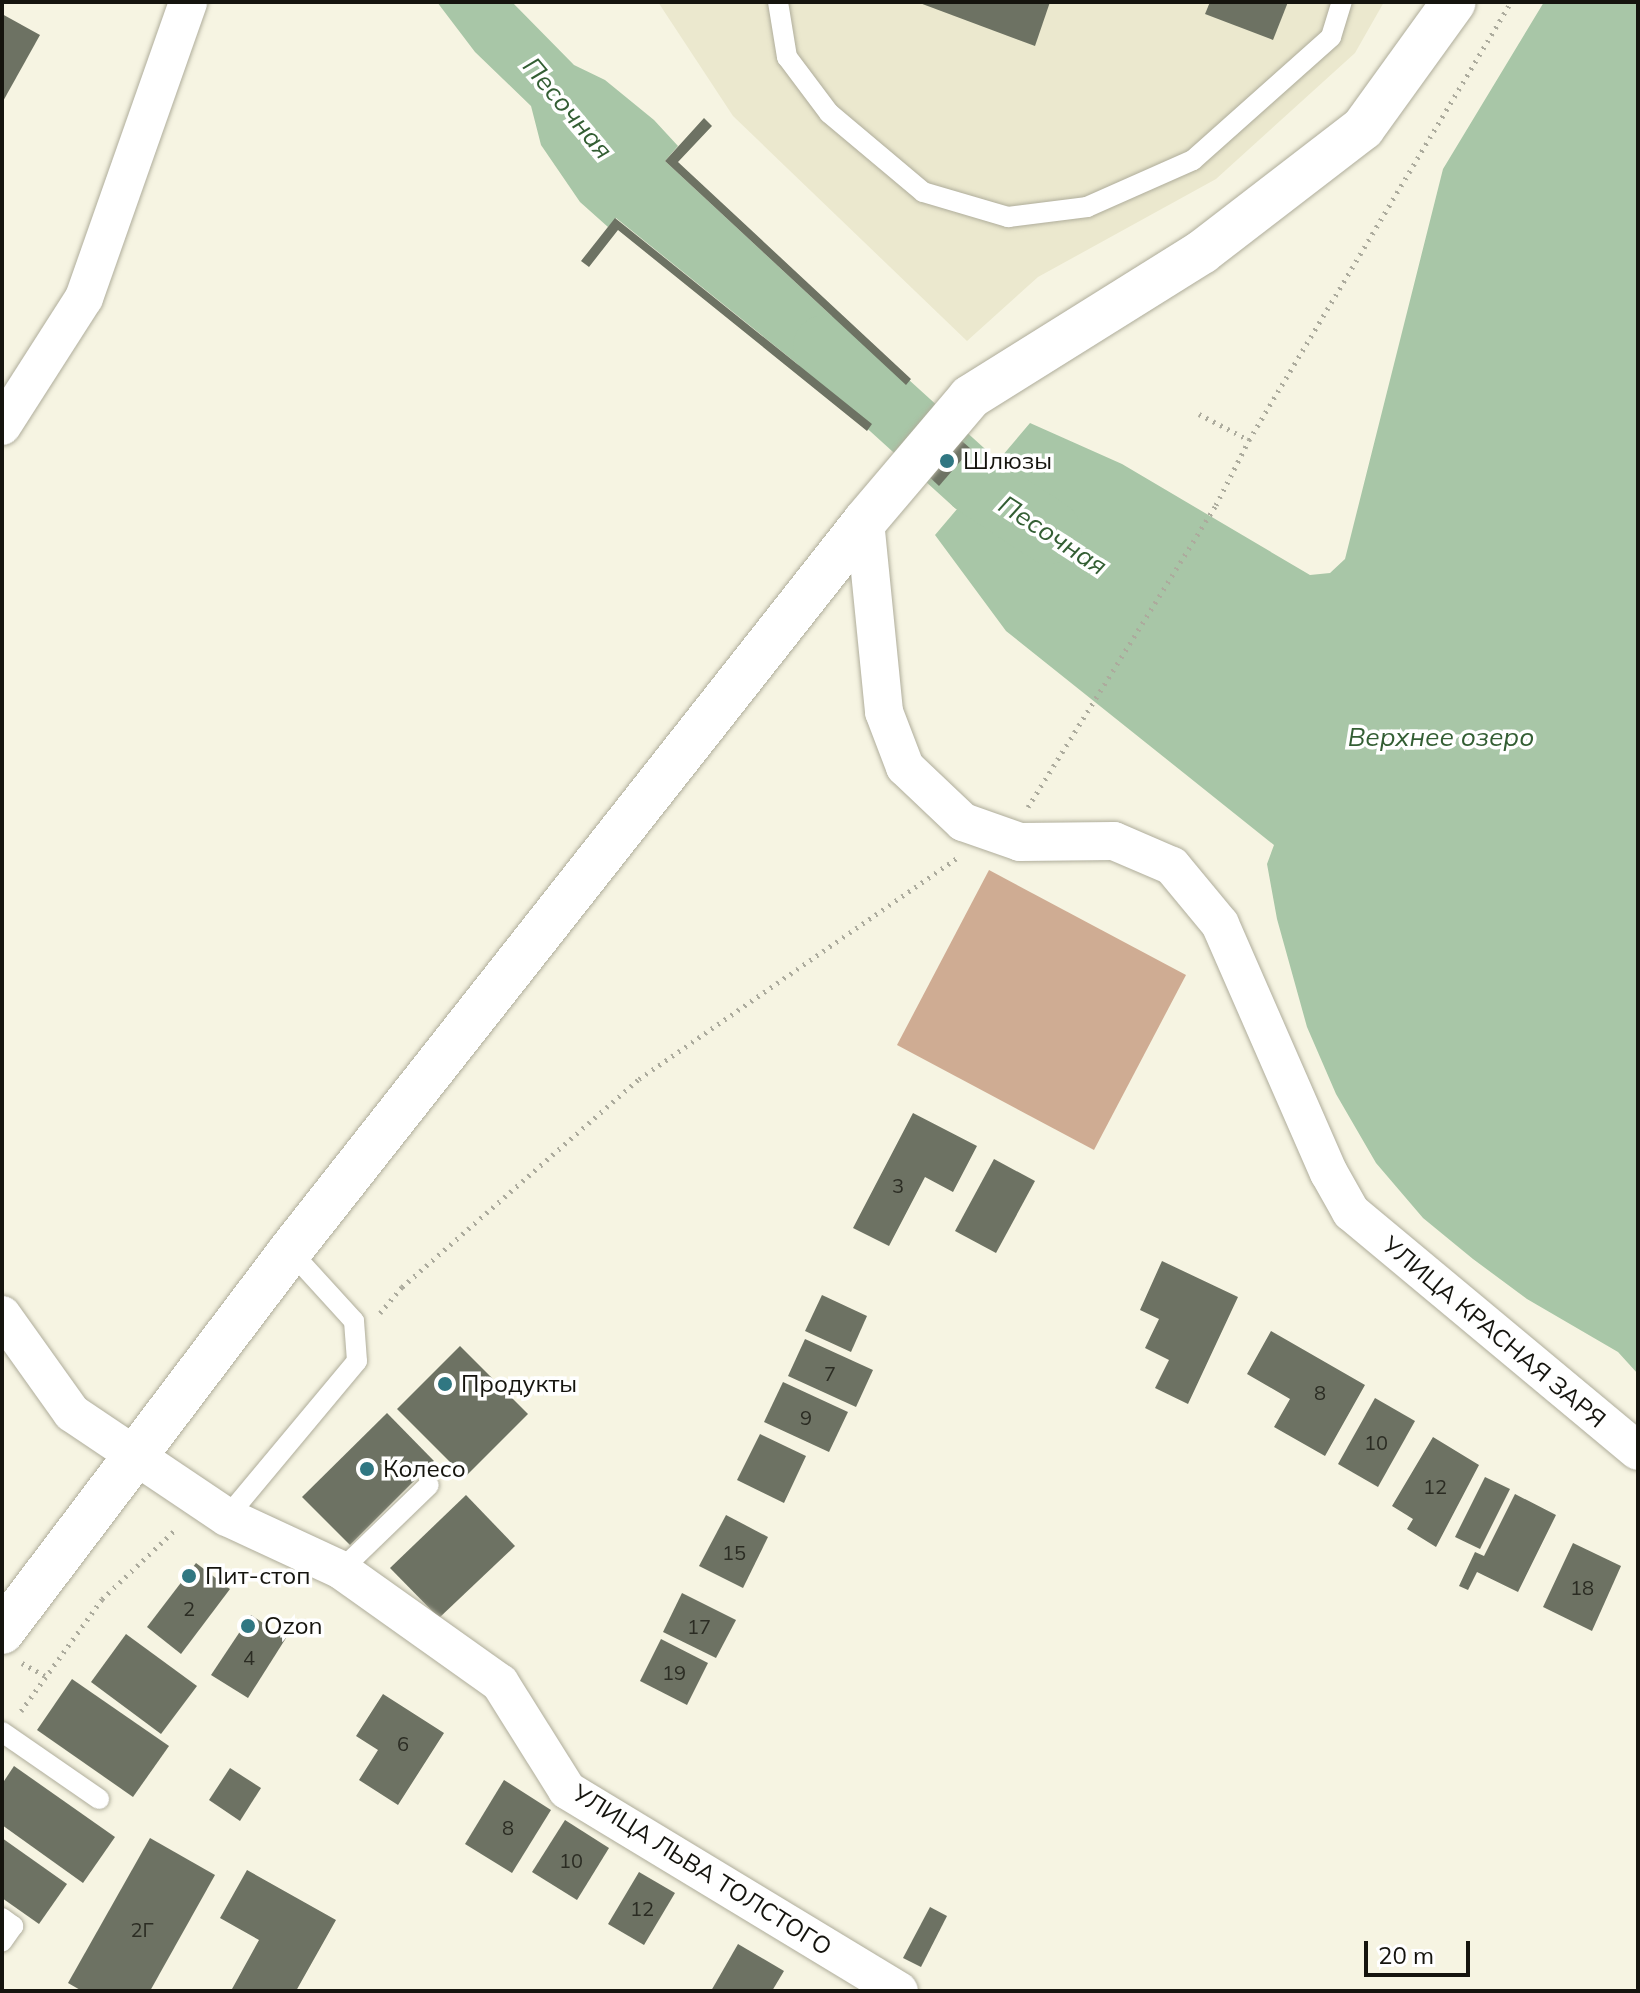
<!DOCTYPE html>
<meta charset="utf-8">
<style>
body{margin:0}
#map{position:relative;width:1640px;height:1993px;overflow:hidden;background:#f6f4e2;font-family:Mulish,sans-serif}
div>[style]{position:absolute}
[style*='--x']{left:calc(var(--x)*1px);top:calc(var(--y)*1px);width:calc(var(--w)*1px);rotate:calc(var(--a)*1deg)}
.built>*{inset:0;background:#ebe8ce}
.forest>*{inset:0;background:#cfac93}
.water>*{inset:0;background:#a8c6a7}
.river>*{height:64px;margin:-32px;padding:0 32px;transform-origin:32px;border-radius:32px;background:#a8c6a7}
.building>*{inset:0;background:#6d7263}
.path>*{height:5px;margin-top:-2.5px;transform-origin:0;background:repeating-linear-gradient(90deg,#acab9d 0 2px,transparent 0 8px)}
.roads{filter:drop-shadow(0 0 2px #afad9b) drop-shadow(0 0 2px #afad9b)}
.service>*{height:20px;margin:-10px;padding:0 10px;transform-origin:10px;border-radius:10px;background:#fff}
.minor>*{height:38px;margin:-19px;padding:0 19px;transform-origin:19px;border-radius:19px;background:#fff}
.secondary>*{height:44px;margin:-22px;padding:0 22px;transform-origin:22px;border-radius:22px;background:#fff}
.dots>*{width:22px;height:22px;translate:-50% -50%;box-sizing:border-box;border:4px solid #fff;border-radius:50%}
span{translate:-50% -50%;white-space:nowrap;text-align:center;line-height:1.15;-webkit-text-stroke:7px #fff;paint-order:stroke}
.number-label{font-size:20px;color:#2b2c23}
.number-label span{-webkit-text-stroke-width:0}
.poi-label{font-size:24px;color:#15140e}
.left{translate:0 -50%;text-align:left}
.street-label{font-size:24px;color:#15140e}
.water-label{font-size:26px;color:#335e33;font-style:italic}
.frame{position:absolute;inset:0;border:4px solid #15140e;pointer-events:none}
.scale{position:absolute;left:1364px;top:1941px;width:106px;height:36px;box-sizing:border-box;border:4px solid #15140e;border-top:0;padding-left:10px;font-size:24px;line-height:28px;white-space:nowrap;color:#15140e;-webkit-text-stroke:6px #fff;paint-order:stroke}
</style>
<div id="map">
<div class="built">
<div style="clip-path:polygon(658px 2px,1384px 2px,1355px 53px,1216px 179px,1038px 277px,967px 341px,733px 116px)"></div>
</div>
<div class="forest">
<div style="clip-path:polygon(989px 870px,1186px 975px,1094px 1150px,897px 1045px)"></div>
</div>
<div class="water">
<div style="clip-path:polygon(437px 2px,512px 2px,574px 65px,605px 80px,654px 120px,678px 146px,665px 161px,906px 385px,872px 424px,616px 218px,608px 227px,580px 202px,541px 145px,531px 106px,475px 52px)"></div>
<div style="clip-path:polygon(1544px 2px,1638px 2px,1638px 1374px,1618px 1352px,1527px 1299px,1473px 1259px,1423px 1218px,1376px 1163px,1336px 1094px,1307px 1027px,1277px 919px,1267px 864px,1274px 845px,1006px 631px,935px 535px,1030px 423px,1122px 464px,1310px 575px,1330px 573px,1345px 559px,1443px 169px)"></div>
</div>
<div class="river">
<div style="--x:825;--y:347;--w:202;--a:42.2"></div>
<div style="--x:975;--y:483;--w:89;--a:33.5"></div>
</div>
<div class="building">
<div style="clip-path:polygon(917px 2px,1050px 2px,1035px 46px)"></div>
<div style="clip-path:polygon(1210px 2px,1288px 2px,1273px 40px,1205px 14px)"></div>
<div style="clip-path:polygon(2px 14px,40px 35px,2px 103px)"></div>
<div style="clip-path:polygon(704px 118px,712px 126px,678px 162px,911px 379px,906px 385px,665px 161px)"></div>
<div style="clip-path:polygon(615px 218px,872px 424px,867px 431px,618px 230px,589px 267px,581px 261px)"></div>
<div style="clip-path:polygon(955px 435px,971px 449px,939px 486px,924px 472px)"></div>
<div style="clip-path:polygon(913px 1113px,977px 1146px,953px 1192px,925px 1177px,889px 1246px,853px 1228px)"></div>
<div style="clip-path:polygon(994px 1159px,1035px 1181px,996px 1253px,955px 1231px)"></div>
<div style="clip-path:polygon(1162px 1261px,1238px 1297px,1188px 1404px,1155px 1388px,1169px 1360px,1145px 1348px,1159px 1319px,1140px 1310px)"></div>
<div style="clip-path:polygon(822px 1295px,867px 1316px,851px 1352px,805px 1331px)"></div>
<div style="clip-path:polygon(1271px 1331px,1365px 1385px,1325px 1456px,1274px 1427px,1290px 1399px,1247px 1374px)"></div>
<div style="clip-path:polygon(805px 1339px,873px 1370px,856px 1407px,788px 1376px)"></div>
<div style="clip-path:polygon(460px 1346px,528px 1414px,465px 1477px,397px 1409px)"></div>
<div style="clip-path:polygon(783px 1382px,848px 1412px,829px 1452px,764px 1422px)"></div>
<div style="clip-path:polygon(1375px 1398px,1415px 1421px,1378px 1487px,1338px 1464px)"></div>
<div style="clip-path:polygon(387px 1413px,434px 1461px,350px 1545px,302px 1497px)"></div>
<div style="clip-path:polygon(760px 1434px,806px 1456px,784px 1503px,737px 1480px)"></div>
<div style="clip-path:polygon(1433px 1437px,1479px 1465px,1436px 1547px,1407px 1529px,1413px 1519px,1392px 1506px)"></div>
<div style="clip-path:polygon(1485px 1477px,1510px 1489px,1480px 1549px,1455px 1537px)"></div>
<div style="clip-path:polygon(1515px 1494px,1556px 1515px,1518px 1592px,1477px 1572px,1468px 1590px,1459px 1586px,1475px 1552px,1484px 1556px)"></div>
<div style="clip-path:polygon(466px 1495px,515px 1546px,439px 1618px,390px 1568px)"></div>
<div style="clip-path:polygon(726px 1515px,768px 1537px,743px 1588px,699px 1566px)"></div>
<div style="clip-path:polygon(1573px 1543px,1621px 1566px,1592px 1631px,1543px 1607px)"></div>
<div style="clip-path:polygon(196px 1563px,230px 1589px,181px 1654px,147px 1627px)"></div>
<div style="clip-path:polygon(682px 1593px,736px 1620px,716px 1658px,663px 1632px)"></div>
<div style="clip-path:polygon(251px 1615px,286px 1638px,248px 1698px,211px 1675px)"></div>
<div style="clip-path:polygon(126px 1634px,197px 1686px,161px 1734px,91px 1682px)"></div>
<div style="clip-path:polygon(661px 1639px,708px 1663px,687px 1705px,640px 1681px)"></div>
<div style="clip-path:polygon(72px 1679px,169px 1746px,133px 1797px,37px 1730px)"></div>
<div style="clip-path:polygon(383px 1694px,444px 1733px,398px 1805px,359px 1780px,378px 1750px,356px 1736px)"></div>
<div style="clip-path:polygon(14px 1766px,115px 1837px,83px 1883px,2px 1825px,2px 1784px)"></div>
<div style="clip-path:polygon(230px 1768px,261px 1788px,240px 1821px,209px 1800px)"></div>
<div style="clip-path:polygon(504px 1780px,551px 1810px,512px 1873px,465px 1844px)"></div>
<div style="clip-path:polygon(565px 1820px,609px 1848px,577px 1900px,532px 1872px)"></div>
<div style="clip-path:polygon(2px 1838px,67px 1884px,39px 1924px,2px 1898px)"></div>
<div style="clip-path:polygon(150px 1838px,215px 1875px,150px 1991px,82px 1991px,68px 1983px)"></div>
<div style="clip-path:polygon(247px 1870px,336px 1920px,296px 1991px,232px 1989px,259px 1940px,220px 1918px)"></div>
<div style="clip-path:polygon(639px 1872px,675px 1893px,644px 1945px,608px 1924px)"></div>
<div style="clip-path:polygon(930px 1907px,947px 1916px,921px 1967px,903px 1958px)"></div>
<div style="clip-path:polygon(738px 1944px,784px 1971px,772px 1991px,711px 1991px)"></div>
</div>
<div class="path">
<div style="--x:1199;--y:414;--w:56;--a:27.5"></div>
<div style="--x:1028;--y:807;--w:356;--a:-58.1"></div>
<div style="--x:1216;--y:505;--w:73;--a:-63.1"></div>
<div style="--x:1249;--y:440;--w:510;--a:-59.11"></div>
<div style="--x:380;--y:1313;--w:34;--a:-50"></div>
<div style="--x:402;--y:1287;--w:315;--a:-41.3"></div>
<div style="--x:639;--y:1079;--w:389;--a:-34.8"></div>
<div style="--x:22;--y:1663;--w:26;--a:29"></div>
<div style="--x:21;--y:1711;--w:138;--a:-54.1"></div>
<div style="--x:102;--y:1599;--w:103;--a:-43.4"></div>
</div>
<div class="roads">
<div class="service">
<div style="--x:778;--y:2;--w:56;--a:80.7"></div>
<div style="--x:787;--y:57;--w:70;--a:53.1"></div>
<div style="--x:829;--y:113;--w:123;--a:40"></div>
<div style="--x:923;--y:192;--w:89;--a:16.4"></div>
<div style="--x:1008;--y:217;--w:80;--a:-7.2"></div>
<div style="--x:1087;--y:207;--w:116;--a:-23.9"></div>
<div style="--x:1193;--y:160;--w:185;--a:-41.7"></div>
<div style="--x:1331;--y:37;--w:37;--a:-73"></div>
<div style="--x:227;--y:1517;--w:203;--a:-50.2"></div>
<div style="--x:357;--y:1361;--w:40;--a:-94.3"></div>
<div style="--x:354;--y:1321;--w:95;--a:-132.4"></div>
<div style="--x:341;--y:1570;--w:122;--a:-44"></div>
<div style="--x:2;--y:1732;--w:118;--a:34.6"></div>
<div style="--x:2;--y:1918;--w:14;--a:36"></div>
<div style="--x:13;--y:1926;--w:19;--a:125"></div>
</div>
<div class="minor">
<div style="--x:2;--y:426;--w:152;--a:-57.4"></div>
<div style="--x:84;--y:298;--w:314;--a:-70.6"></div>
<div style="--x:865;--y:521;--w:192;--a:84.3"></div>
<div style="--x:884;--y:712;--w:59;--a:69.1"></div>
<div style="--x:905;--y:767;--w:80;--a:43.5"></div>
<div style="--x:963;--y:822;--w:60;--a:19.3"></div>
<div style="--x:1020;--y:842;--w:94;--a:-0.6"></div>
<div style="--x:1114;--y:841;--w:63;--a:23.3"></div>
<div style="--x:1172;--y:866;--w:75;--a:50.4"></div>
<div style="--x:1220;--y:924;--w:272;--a:66.4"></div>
<div style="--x:1329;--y:1173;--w:45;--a:60.6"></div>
<div style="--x:1351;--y:1212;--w:373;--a:39.8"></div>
<div style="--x:2;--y:1315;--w:120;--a:54.5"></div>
<div style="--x:72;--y:1413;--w:187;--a:33.9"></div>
<div style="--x:227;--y:1517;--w:126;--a:24.9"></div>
<div style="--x:341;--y:1570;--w:195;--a:35.4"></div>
<div style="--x:500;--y:1683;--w:126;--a:57.9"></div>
<div style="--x:567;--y:1790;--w:388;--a:31.2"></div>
</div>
<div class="secondary">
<div style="--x:2;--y:1632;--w:478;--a:-52.9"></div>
<div style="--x:290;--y:1251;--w:929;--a:-51.77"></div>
<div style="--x:865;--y:521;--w:162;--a:-49.7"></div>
<div style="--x:970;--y:397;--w:274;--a:-32"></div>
<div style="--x:1202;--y:252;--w:203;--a:-37.6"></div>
<div style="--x:1363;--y:128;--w:155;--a:-54.2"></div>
</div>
</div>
<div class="dots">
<div style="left:947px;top:461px;background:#307782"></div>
<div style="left:445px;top:1384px;background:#307782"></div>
<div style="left:367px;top:1469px;background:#307782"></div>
<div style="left:189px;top:1576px;background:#307782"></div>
<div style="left:248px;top:1626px;background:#307782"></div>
</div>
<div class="number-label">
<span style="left:898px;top:1185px">3</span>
<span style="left:830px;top:1373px">7</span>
<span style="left:1320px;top:1392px">8</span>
<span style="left:806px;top:1417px">9</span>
<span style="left:1376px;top:1442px">10</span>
<span style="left:1435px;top:1486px">12</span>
<span style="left:734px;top:1552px">15</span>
<span style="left:1582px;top:1587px">18</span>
<span style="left:189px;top:1608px">2</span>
<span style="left:699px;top:1626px">17</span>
<span style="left:249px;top:1657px">4</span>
<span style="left:674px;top:1672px">19</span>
<span style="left:403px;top:1743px">6</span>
<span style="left:508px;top:1827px">8</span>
<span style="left:571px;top:1860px">10</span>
<span style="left:642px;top:1908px">12</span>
<span style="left:142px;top:1929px">2Г</span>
</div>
<div class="poi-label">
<span class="left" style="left:963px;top:461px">Шлюзы</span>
<span class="left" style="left:461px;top:1384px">Продукты</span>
<span class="left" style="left:383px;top:1469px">Колесо</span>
<span class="left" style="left:205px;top:1576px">Пит-стоп</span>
<span class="left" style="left:264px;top:1626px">Ozon</span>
</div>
<div class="street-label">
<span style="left:1494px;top:1332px;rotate:40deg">УЛИЦА КРАСНАЯ ЗАРЯ</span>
<span style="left:702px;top:1870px;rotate:32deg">УЛИЦА ЛЬВА ТОЛСТОГО</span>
</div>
<div class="water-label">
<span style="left:568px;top:108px;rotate:50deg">Песочная</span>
<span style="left:1053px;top:535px;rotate:33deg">Песочная</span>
<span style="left:1441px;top:737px">Верхнее озеро</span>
</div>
<div class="frame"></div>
<div class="scale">20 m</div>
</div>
